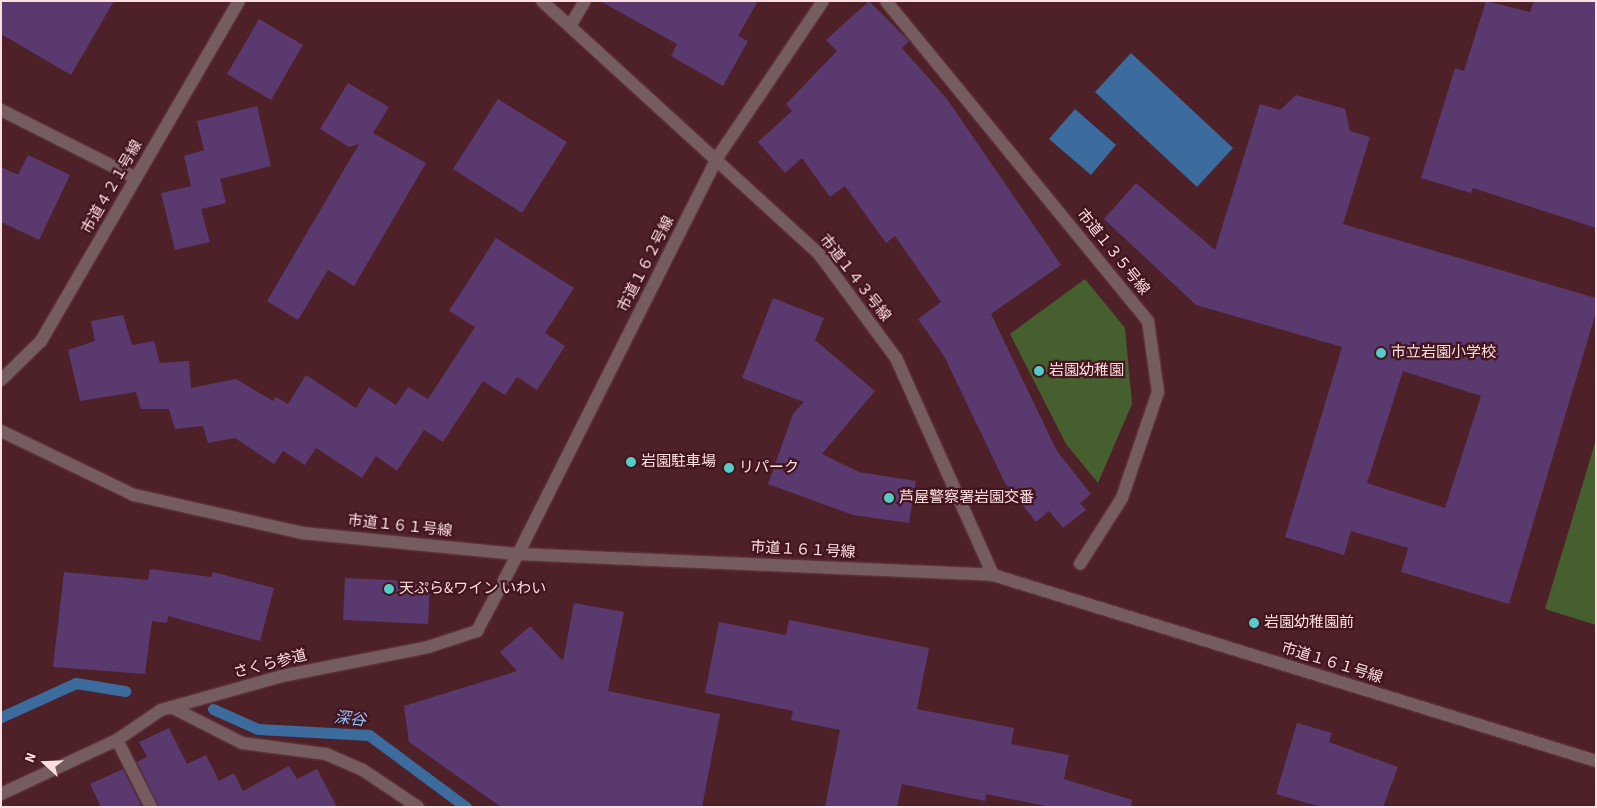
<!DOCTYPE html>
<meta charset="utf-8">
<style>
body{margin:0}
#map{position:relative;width:1597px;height:808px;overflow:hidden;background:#4e2028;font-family:"Source Sans 3","Noto Sans JP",sans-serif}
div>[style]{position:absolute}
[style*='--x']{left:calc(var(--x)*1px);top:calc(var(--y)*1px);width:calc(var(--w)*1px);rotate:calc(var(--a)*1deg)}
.green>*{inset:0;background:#465f2e}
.water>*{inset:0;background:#3c6b9d}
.stream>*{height:11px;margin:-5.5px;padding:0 5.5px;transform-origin:5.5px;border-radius:5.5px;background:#3c6b9d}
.building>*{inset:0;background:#5a396f}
.roads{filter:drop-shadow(0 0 1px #6a3e46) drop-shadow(0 0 1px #6a3e46)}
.service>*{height:12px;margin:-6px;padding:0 6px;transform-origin:6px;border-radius:6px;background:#755d5f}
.pedestrian>*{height:12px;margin:-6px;padding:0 6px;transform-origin:6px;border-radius:6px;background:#755d5f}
.minor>*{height:12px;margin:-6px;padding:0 6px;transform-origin:6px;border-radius:6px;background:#755d5f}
.tertiary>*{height:12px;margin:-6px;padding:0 6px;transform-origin:6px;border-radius:6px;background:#755d5f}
.dots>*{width:14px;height:14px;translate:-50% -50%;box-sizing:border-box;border:2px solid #43151e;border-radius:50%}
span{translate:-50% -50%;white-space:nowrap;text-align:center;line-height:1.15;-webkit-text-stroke:4.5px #43151e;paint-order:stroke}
.street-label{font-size:15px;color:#fedee1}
.poi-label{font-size:15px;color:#fedee1}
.left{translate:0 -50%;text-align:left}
.water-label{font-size:16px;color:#8fc4fe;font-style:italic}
.frame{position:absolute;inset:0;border:2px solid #fedee1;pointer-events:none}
.north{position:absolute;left:20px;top:738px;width:50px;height:50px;-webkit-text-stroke:4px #43151e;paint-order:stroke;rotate:290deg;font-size:14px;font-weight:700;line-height:20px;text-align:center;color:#fedee1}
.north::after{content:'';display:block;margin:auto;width:18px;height:22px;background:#fedee1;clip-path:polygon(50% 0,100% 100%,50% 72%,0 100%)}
</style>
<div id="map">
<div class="green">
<div style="clip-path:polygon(1085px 279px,1125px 328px,1132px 404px,1098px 483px,1066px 444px,1010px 334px)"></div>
<div style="clip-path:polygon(1596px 440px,1596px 625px,1545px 609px)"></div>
</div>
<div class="water">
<div style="clip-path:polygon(1131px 53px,1233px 148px,1197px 187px,1095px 92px)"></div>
<div style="clip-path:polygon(1075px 109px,1116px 145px,1091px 175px,1049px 139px)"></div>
</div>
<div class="stream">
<div style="--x:213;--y:709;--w:49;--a:24"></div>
<div style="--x:258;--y:729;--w:111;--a:3.1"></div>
<div style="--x:369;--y:735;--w:121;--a:36.6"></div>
<div style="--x:1;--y:717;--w:82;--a:-24.4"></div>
<div style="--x:76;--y:683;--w:50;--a:9.3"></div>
</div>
<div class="building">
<div style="clip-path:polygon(1px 1px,114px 1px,71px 75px,1px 34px)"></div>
<div style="clip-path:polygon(600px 1px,758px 1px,738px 36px,748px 41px,723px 86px,671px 56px,677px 44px)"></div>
<div style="clip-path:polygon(869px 1px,909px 41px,902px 48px,947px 99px,1061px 265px,991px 314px,1057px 451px,1091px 494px,1080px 503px,1086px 510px,1063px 528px,1049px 511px,1036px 522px,1005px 483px,944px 356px,918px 319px,941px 302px,895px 236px,886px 243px,845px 186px,830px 197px,802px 158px,785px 173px,758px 142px,792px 111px,786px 104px,837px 51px,826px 40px)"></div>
<div style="clip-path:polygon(1486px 1px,1530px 12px,1534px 1px,1596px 1px,1596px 228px,1473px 188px,1471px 193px,1421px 178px,1455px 68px,1464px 71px)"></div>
<div style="clip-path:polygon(259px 19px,303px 45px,271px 100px,227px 74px)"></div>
<div style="clip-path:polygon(348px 83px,389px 107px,373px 133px,426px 163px,354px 286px,328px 270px,298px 320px,267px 301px,359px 144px,349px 147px,320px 129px)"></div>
<div style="clip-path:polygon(evenodd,1296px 95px,1345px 109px,1350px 131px,1370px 137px,1343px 224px,1596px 298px,1596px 312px,1509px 604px,1401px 572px,1408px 548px,1351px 531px,1344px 555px,1285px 537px,1342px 347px,1196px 305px,1104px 219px,1136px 183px,1215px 250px,1260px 104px,1280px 110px,1296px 95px,1403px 371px,1481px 396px,1445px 508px,1367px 483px,1403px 371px)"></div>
<div style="clip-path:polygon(498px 99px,567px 142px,522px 213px,453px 169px)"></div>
<div style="clip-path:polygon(257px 106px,271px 166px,220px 179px,226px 203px,201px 209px,210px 242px,175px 250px,161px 193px,191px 186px,184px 156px,204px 150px,197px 121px)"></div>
<div style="clip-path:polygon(28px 155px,70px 175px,39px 240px,1px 222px,1px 167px,18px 175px)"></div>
<div style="clip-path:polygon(496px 238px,574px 288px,545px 333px,565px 346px,537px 390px,517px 377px,505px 395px,483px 381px,443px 442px,424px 430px,397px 471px,376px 456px,362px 478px,316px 448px,305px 465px,283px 451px,274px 464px,235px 438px,208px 443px,203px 426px,175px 429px,169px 409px,141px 409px,136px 392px,80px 401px,68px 350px,95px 341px,91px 321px,123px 315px,132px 345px,154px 341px,160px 363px,189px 361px,191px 388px,236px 379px,273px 401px,276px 397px,288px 404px,306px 375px,356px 408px,369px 387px,396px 405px,408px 387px,428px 399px,475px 327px,449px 311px)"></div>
<div style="clip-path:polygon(773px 298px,824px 318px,815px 340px,875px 391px,822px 454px,859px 472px,916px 481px,909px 523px,853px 515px,768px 484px,793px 414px,804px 402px,742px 378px)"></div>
<div style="clip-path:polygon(150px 569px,211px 577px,213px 572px,274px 588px,260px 641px,168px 616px,167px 623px,152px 621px,145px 674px,53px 667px,64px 572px,148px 580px)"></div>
<div style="clip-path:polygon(345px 578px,430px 582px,428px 624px,343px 620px)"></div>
<div style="clip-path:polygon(574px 603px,624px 612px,608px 691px,720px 714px,702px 807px,501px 807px,409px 742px,404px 706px,517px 671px,500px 652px,530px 626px,563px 661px)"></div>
<div style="clip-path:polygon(789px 620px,929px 648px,917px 709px,1014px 728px,1011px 744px,1069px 755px,1064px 779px,1132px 800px,1131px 807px,1051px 807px,986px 794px,985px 801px,902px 784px,897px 807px,825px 807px,840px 730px,791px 720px,793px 711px,705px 693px,719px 622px,786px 635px)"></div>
<div style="clip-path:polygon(1297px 723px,1332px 733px,1329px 742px,1398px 767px,1383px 807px,1321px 807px,1276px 794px)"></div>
<div style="clip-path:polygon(169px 728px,187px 764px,206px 755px,219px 781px,234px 773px,243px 791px,289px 766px,297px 779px,317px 769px,337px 807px,159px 807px,137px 762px,147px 757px,139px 742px)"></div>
<div style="clip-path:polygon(123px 769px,142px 807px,101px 807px,90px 784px)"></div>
</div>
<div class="roads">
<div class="service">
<div style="--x:171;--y:707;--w:80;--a:26.9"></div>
<div style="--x:242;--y:743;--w:85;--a:7.5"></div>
</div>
<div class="pedestrian">
<div style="--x:1012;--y:155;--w:215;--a:50.7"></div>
<div style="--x:1148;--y:321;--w:72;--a:82"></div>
<div style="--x:1158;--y:392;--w:112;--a:108.8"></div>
<div style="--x:1122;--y:498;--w:78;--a:122.5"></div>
</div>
<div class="minor">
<div style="--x:886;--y:1;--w:199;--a:50.7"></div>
<div style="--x:570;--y:26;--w:29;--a:-59"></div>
<div style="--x:1;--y:110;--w:151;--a:26.7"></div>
<div style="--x:1;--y:380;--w:56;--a:-44.3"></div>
<div style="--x:41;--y:341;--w:393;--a:-59.8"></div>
<div style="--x:518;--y:554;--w:443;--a:-63.3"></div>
<div style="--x:717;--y:158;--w:189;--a:-56"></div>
<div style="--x:117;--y:740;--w:75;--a:63.1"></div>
<div style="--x:326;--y:754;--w:40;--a:23.4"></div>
<div style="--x:363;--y:770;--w:66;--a:33.9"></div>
</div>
<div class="tertiary">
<div style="--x:542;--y:1;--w:375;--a:42.4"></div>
<div style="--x:819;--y:254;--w:129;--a:53.5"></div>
<div style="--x:896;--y:358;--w:238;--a:65.9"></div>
<div style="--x:1;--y:431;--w:148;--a:25.7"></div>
<div style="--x:134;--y:495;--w:173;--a:12.7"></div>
<div style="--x:303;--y:533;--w:216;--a:5.6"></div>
<div style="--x:518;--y:554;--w:475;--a:2.5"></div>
<div style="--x:993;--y:575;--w:631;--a:17.14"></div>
<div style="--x:1;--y:794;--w:128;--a:-25"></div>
<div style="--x:117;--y:740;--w:53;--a:-34.3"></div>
<div style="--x:161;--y:710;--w:126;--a:-15.7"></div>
<div style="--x:282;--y:676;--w:149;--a:-11.2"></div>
<div style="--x:428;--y:647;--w:52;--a:-18.1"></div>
<div style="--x:477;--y:631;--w:87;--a:-62"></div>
</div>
</div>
<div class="dots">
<div style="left:1381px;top:353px;background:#54cdc8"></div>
<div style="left:1039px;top:371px;background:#54cdc8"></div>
<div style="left:631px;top:462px;background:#54cdc8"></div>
<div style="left:729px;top:468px;background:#54cdc8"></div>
<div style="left:889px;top:498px;background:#54cdc8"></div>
<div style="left:389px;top:589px;background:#54cdc8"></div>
<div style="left:1254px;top:623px;background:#54cdc8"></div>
</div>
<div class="street-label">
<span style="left:112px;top:187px;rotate:-60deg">市道４２１号線</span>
<span style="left:1113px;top:252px;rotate:51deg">市道１３５号線</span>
<span style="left:646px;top:264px;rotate:-63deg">市道１６２号線</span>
<span style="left:855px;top:278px;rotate:52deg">市道１４３号線</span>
<span style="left:400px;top:526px;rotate:6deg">市道１６１号線</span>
<span style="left:803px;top:550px;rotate:3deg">市道１６１号線</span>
<span style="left:1332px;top:663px;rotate:17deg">市道１６１号線</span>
<span style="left:270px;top:664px;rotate:-14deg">さくら参道</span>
</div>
<div class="poi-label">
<span class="left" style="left:1391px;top:353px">市立岩園小学校</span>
<span class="left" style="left:1049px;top:371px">岩園幼稚園</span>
<span class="left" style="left:641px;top:462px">岩園駐車場</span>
<span class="left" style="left:739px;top:468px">リパーク</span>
<span class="left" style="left:899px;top:498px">芦屋警察署岩園交番</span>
<span class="left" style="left:399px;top:589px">天ぷら&amp;ワイン いわい</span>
<span class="left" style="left:1264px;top:623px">岩園幼稚園前</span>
</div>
<div class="water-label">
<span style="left:350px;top:719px;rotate:6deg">深谷</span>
</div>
<div class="frame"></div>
<div class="north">N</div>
</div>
